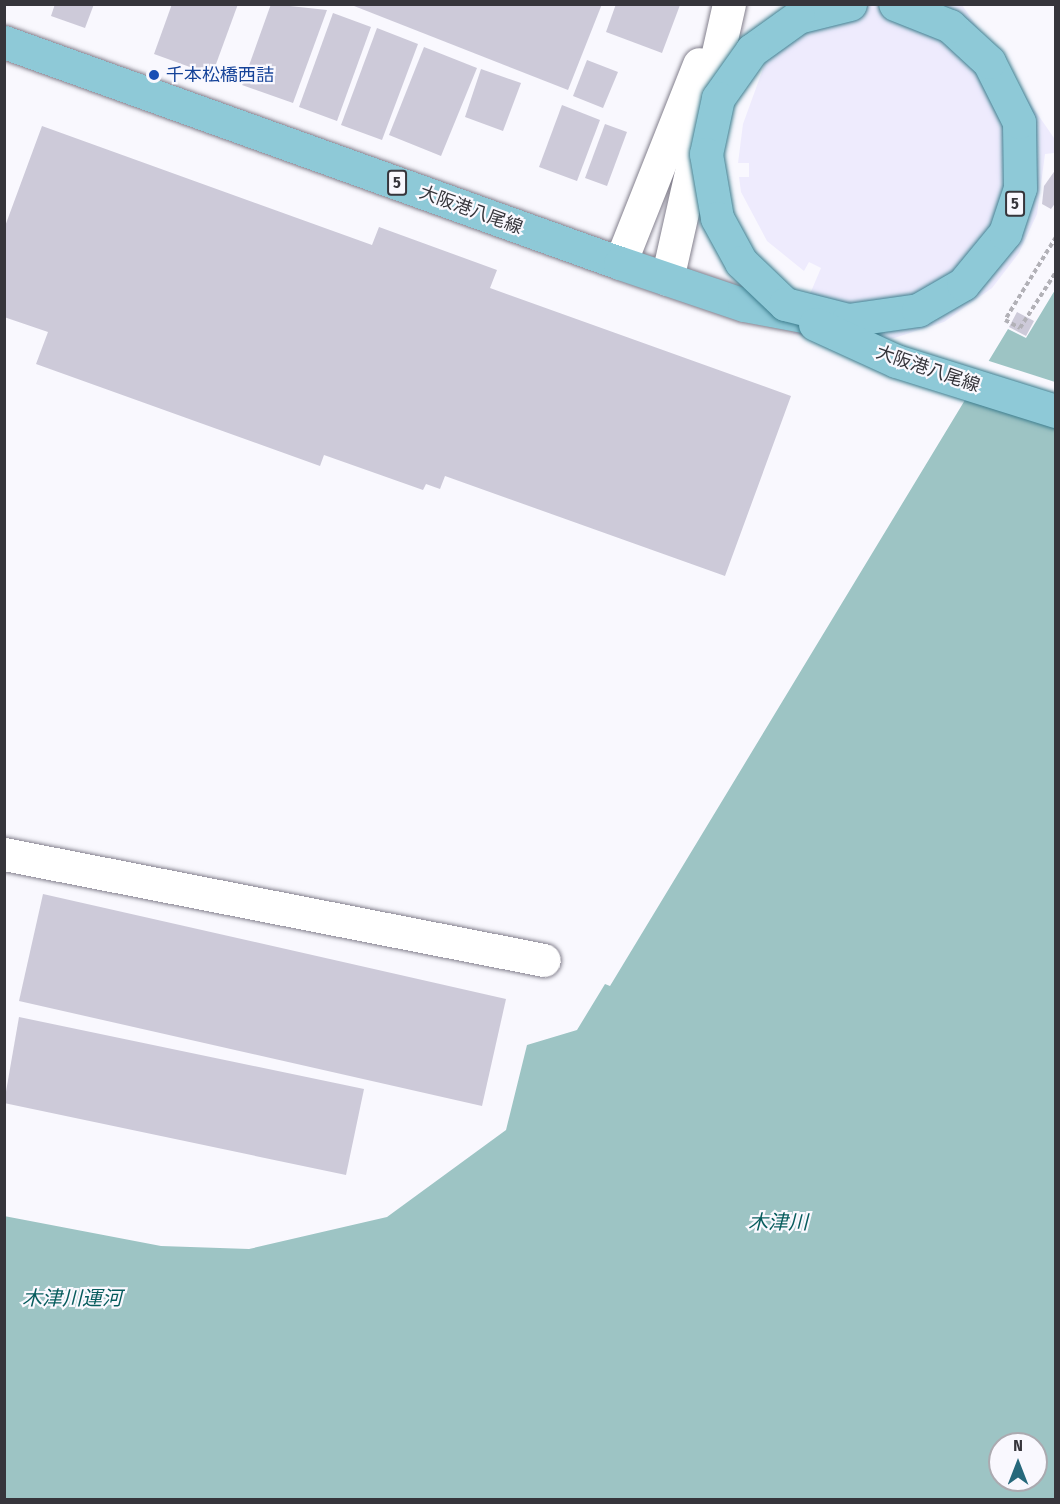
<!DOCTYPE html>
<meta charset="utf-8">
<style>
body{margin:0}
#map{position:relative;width:1060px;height:1504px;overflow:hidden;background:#f9f8fe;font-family:"Fira Sans Condensed","Noto Sans JP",sans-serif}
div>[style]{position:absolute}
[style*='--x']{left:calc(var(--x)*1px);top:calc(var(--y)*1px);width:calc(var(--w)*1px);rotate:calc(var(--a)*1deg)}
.built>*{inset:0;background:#eeebfd}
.water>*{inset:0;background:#9dc4c4}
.pier>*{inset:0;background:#f9f8fe}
.building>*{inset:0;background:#cdcad9}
.path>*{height:4px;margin-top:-2px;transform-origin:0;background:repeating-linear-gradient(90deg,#b2b1b7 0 4.5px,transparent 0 7.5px)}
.roads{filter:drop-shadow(0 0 2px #83808d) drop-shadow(0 0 2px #83808d)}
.secondary>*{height:33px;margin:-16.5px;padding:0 16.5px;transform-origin:16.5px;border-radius:16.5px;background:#fff}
.primary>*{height:33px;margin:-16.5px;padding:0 16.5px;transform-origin:16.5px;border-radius:16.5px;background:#8ec9d7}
.bridges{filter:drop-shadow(0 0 2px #3e7e8f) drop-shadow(0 0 2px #3e7e8f)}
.primary-bridge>*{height:33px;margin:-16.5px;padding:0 16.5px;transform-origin:16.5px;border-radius:16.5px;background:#8ec9d7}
.dots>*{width:16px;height:16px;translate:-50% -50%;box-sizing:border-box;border:3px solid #f9f8fe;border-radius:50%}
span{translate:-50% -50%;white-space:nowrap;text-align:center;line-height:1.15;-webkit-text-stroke:4.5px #f9f8fe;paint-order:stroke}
.shield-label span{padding:2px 4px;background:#f9f8fe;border:2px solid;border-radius:4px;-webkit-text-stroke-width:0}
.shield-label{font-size:16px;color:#36353b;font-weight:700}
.transit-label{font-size:18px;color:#164399}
.left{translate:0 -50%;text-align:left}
.street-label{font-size:18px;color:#36353b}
.water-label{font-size:20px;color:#075c5d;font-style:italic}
.frame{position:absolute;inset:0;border:6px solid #36353b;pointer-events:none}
.north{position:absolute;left:988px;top:1432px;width:60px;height:60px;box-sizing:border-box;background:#f9f8fe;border:2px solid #abaab0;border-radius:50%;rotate:0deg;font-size:16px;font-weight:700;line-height:24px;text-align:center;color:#36353b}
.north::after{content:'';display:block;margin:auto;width:21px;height:27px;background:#26687b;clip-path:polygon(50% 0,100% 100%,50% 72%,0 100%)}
</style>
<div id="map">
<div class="built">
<div style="clip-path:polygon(786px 5px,962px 5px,1054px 138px,1054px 153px,1045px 154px,1037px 214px,1019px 253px,992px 288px,944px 322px,891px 339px,793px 334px,821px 268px,809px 262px,804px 271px,767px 241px,741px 192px,739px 177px,749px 177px,749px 163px,738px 163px,743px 124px)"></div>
</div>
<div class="water">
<div style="clip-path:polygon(evenodd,1055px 290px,1055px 1499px,5px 1499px,4px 1216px,161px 1246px,249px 1249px,387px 1217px,506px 1130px,527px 1045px,577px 1030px,605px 984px,610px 986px,1008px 329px,1026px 338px,1055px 290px,1000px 1444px,1036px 1444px,1036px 1480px,1000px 1480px,1000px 1444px)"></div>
</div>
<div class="pier">
<div style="clip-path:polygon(986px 360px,1055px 382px,1055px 428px,962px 399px)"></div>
</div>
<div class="building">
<div style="clip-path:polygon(55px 4px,94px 4px,85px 28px,51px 16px)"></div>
<div style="clip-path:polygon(172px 4px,238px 4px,212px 75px,154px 54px)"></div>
<div style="clip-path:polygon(271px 4px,327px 10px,293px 103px,242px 85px)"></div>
<div style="clip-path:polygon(349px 4px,602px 4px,568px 90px)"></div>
<div style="clip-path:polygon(616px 4px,680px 5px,662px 53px,606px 32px)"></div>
<div style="clip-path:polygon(333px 13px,371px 27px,337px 121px,299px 107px)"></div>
<div style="clip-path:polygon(377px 28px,418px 44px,382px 140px,341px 125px)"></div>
<div style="clip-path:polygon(424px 47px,477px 68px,441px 156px,389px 135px)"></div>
<div style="clip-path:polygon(587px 60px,618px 72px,603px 108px,573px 96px)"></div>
<div style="clip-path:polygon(481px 69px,521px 83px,503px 131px,465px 117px)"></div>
<div style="clip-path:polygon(562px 105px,600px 120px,577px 181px,539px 167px)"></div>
<div style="clip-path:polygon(605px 124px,627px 132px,607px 186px,585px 178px)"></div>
<div style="clip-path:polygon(42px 126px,372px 245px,379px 227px,497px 270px,490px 288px,791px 396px,725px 576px,445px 476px,440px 489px,426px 484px,423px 490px,324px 455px,320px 466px,36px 364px,48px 332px,4px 317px,4px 229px)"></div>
<div style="clip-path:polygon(1056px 169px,1056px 202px,1051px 209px,1042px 204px,1044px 186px)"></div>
<div style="clip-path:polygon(1017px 312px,1034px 321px,1026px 336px,1009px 327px)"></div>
<div style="clip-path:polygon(43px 894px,506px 999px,482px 1106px,19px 1001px)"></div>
<div style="clip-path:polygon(19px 1017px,364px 1089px,346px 1175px,4px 1103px)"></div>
</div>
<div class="path">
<div style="--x:1056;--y:237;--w:97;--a:121.6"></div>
<div style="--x:1005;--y:320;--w:17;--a:28"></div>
<div style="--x:1020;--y:328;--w:67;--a:-57.3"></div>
</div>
<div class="roads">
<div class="secondary">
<div style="--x:620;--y:263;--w:214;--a:-68.3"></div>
<div style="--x:667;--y:279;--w:282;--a:-77.3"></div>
<div style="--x:4;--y:854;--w:550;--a:11.11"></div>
</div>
<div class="primary">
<div style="--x:4;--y:42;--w:654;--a:19.74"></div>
<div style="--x:620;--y:263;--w:131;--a:18.7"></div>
<div style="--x:744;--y:305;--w:71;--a:10.5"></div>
</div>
</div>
<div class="bridges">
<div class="primary-bridge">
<div style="--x:850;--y:4;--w:54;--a:166"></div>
<div style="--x:798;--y:17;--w:57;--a:144.3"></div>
<div style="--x:752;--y:50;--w:59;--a:125.3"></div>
<div style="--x:718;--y:98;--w:57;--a:102.1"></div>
<div style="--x:706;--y:154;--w:65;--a:80.2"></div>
<div style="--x:717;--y:218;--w:50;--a:61.4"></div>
<div style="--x:741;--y:262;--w:61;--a:43.7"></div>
<div style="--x:785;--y:304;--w:65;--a:14.3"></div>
<div style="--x:848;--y:320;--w:71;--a:-8.1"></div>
<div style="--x:918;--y:310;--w:52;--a:-30"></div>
<div style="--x:963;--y:284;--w:66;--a:-50.5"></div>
<div style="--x:1005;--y:233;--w:47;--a:-71.6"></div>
<div style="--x:1020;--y:188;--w:66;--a:-90.9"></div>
<div style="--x:1019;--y:122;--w:67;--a:-116.6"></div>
<div style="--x:989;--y:62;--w:53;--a:-137.3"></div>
<div style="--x:950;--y:26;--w:59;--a:-158.2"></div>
<div style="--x:815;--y:324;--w:89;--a:24.6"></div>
<div style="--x:896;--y:361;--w:168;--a:17.4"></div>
</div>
</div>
<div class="dots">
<div style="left:154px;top:75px;background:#1a4fb4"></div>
</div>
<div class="shield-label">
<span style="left:397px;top:183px">5</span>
<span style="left:1015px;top:204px">5</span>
</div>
<div class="transit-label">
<span class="left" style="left:166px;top:75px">千本松橋西詰</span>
</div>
<div class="street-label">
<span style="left:471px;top:210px;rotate:20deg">大阪港八尾線</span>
<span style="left:928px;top:369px;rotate:19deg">大阪港八尾線</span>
</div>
<div class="water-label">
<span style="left:778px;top:1222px">木津川</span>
<span style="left:72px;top:1298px">木津川運河</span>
</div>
<div class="frame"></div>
<div class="north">N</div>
</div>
